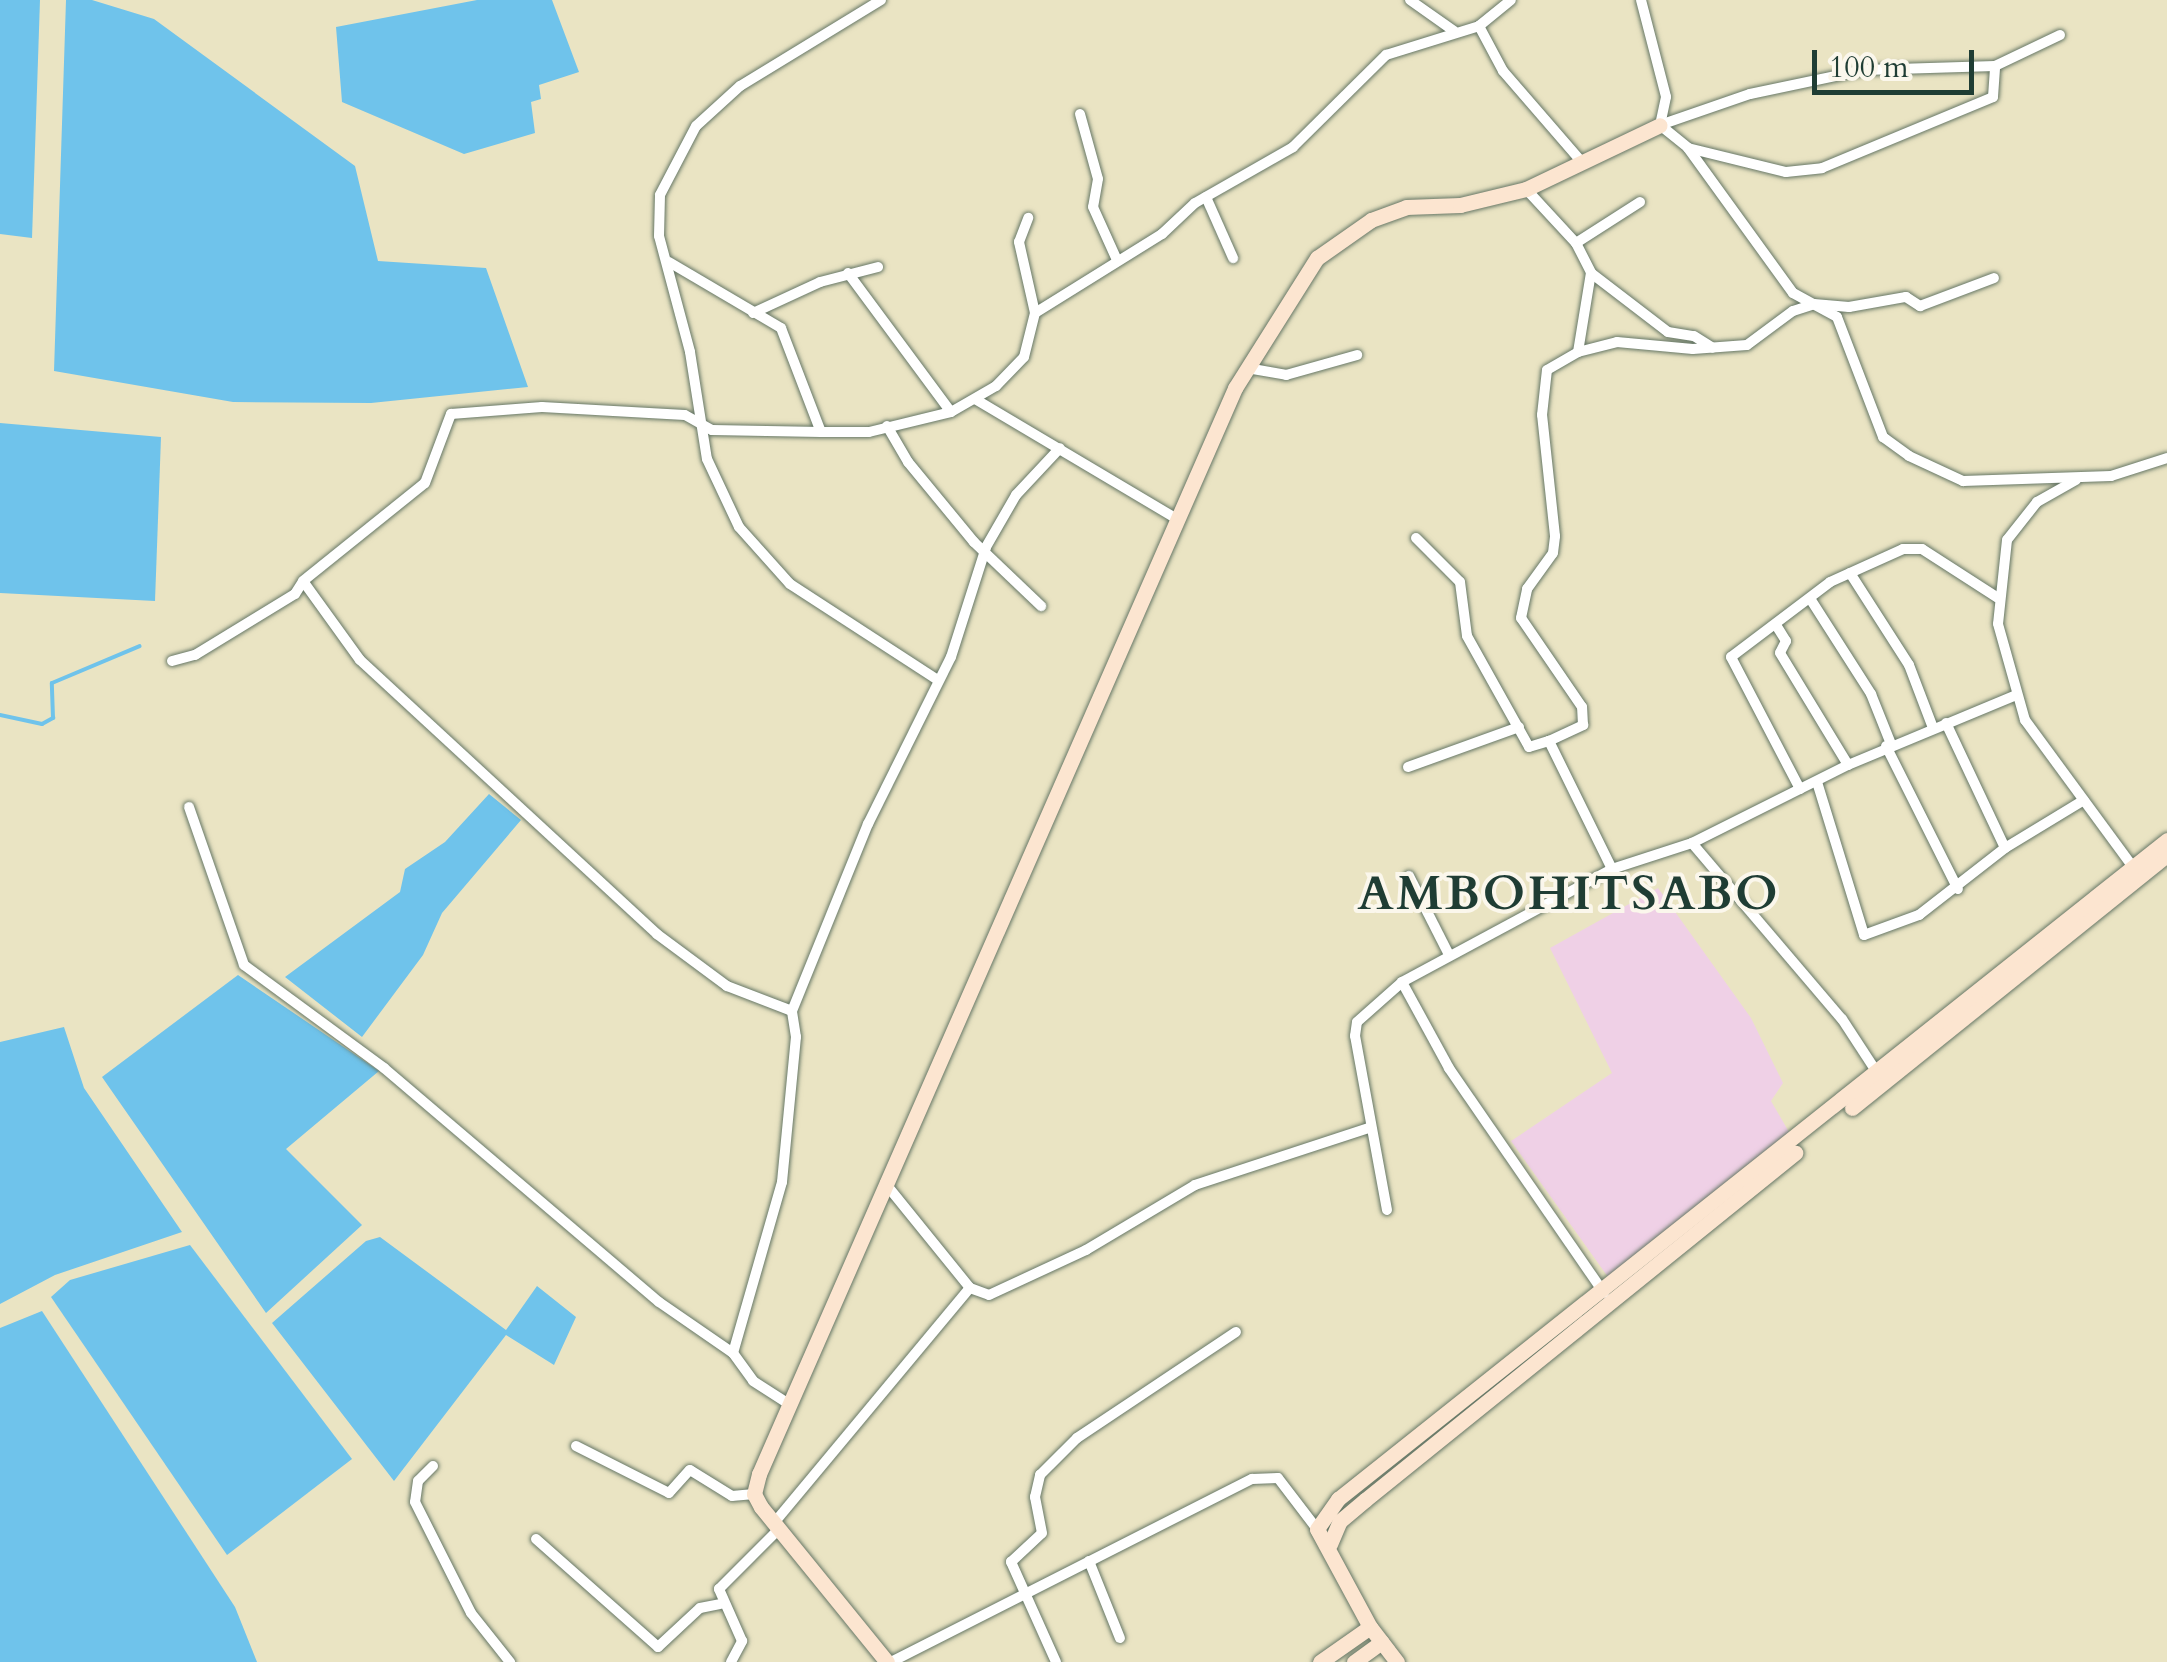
<!DOCTYPE html>
<style>
body{margin:0}
#map{position:relative;width:2167px;height:1662px;overflow:hidden;background:#eae4c3;font-family:Cardo,serif}
div>[style]{position:absolute}
[style*='--x']{left:calc(var(--x)*1px);top:calc(var(--y)*1px);width:calc(var(--w)*1px);rotate:calc(var(--a)*1deg)}
.built>*{inset:0;background:#efd0e6}
.water>*{inset:0;background:#6fc3eb}
.stream>*{height:4px;margin:-2px;padding:0 2px;transform-origin:2px;border-radius:2px;background:#6fc3eb}
.roads{filter:drop-shadow(0 0 2px #676) drop-shadow(0 0 2px #676)}
.street>*{height:10px;margin:-5px;padding:0 5px;transform-origin:5px;border-radius:5px;background:#fff}
.secondary>*{height:15px;margin:-7.5px;padding:0 7.5px;transform-origin:7.5px;border-radius:7.5px;background:#fce5d0}
span{translate:-50% -50%;white-space:nowrap;text-align:center;line-height:1.15;-webkit-text-stroke:8px #fbf7ec;paint-order:stroke}
.district-label{font-size:48px;color:#1f3d34;font-weight:700;letter-spacing:2.5px}
.scale{position:absolute;left:1812px;top:50px;width:162px;height:45px;box-sizing:border-box;border:5px solid #1f3d34;border-top:0;padding-left:12px;font-size:30px;line-height:35px;white-space:nowrap;color:#1f3d34;-webkit-text-stroke:8px #fbf7ec;paint-order:stroke}
</style>
<div id="map">
<div class="built">
<div style="clip-path:polygon(1658px 888px,1751px 1018px,1783px 1083px,1771px 1101px,1789px 1132px,1608px 1277px,1511px 1141px,1612px 1073px,1550px 948px)"></div>
</div>
<div class="water">
<div style="clip-path:polygon(0 0,40px 0,32px 238px,0 234px)"></div>
<div style="clip-path:polygon(66px 0,92px 0,154px 19px,355px 166px,378px 261px,486px 268px,528px 387px,371px 403px,233px 402px,54px 371px)"></div>
<div style="clip-path:polygon(477px 0,552px 0,579px 72px,539px 85px,541px 99px,531px 102px,535px 133px,464px 154px,342px 102px,336px 27px)"></div>
<div style="clip-path:polygon(0 423px,161px 437px,155px 601px,0 593px)"></div>
<div style="clip-path:polygon(489px 794px,521px 820px,442px 913px,423px 955px,362px 1037px,285px 977px,400px 892px,405px 869px,445px 842px)"></div>
<div style="clip-path:polygon(238px 975px,379px 1071px,286px 1149px,362px 1225px,266px 1313px,102px 1077px)"></div>
<div style="clip-path:polygon(64px 1027px,84px 1088px,182px 1232px,55px 1275px,0 1304px,0 1042px)"></div>
<div style="clip-path:polygon(380px 1237px,506px 1330px,537px 1286px,576px 1317px,554px 1365px,506px 1335px,394px 1481px,272px 1323px,366px 1241px)"></div>
<div style="clip-path:polygon(190px 1245px,352px 1459px,227px 1555px,51px 1297px,70px 1280px)"></div>
<div style="clip-path:polygon(42px 1311px,235px 1607px,257px 1662px,0 1662px,0 1328px)"></div>
</div>
<div class="stream">
<div style="--x:0;--y:715;--w:43;--a:12.1"></div>
<div style="--x:42;--y:724;--w:13;--a:-29"></div>
<div style="--x:53;--y:718;--w:35;--a:-92"></div>
<div style="--x:52;--y:683;--w:95;--a:-22.8"></div>
</div>
<div class="roads">
<div class="street">
<div style="--x:881;--y:0;--w:165;--a:148.6"></div>
<div style="--x:740;--y:86;--w:59;--a:137.7"></div>
<div style="--x:696;--y:126;--w:78;--a:117.6"></div>
<div style="--x:660;--y:195;--w:41;--a:91.4"></div>
<div style="--x:659;--y:236;--w:120;--a:75"></div>
<div style="--x:690;--y:352;--w:108;--a:81"></div>
<div style="--x:707;--y:459;--w:75;--a:64.8"></div>
<div style="--x:739;--y:527;--w:76;--a:48.2"></div>
<div style="--x:790;--y:584;--w:176;--a:33"></div>
<div style="--x:1410;--y:0;--w:54;--a:35.2"></div>
<div style="--x:1641;--y:0;--w:100;--a:75.5"></div>
<div style="--x:1666;--y:97;--w:29;--a:102"></div>
<div style="--x:1479;--y:26;--w:51;--a:61.9"></div>
<div style="--x:1503;--y:71;--w:119;--a:49.1"></div>
<div style="--x:1080;--y:114;--w:67;--a:74.5"></div>
<div style="--x:1098;--y:179;--w:28;--a:100"></div>
<div style="--x:1093;--y:207;--w:56;--a:65.7"></div>
<div style="--x:1660;--y:125;--w:36;--a:39"></div>
<div style="--x:1688;--y:148;--w:179;--a:54.1"></div>
<div style="--x:1793;--y:293;--w:50;--a:28.6"></div>
<div style="--x:1837;--y:317;--w:129;--a:69"></div>
<div style="--x:1883;--y:437;--w:32;--a:36"></div>
<div style="--x:1909;--y:456;--w:60;--a:24.8"></div>
<div style="--x:1963;--y:481;--w:148;--a:-1.9"></div>
<div style="--x:2111;--y:476;--w:59;--a:-17.8"></div>
<div style="--x:1660;--y:125;--w:95;--a:-19"></div>
<div style="--x:1750;--y:94;--w:116;--a:-11.9"></div>
<div style="--x:1864;--y:70;--w:131;--a:-1.7"></div>
<div style="--x:1995;--y:66;--w:72;--a:-25.5"></div>
<div style="--x:1688;--y:148;--w:101;--a:13.8"></div>
<div style="--x:1786;--y:172;--w:36;--a:-6"></div>
<div style="--x:1822;--y:168;--w:185;--a:-22.5"></div>
<div style="--x:1993;--y:97;--w:31;--a:-86"></div>
<div style="--x:1526;--y:189;--w:74;--a:47.2"></div>
<div style="--x:1576;--y:243;--w:34;--a:63"></div>
<div style="--x:1591;--y:273;--w:97;--a:37.5"></div>
<div style="--x:1668;--y:332;--w:26;--a:9"></div>
<div style="--x:1694;--y:336;--w:22;--a:32"></div>
<div style="--x:1206;--y:197;--w:67;--a:66.1"></div>
<div style="--x:1576;--y:243;--w:76;--a:-32.6"></div>
<div style="--x:669;--y:262;--w:130;--a:30.5"></div>
<div style="--x:781;--y:328;--w:111;--a:69"></div>
<div style="--x:821;--y:432;--w:48;--a:0"></div>
<div style="--x:869;--y:432;--w:84;--a:-13.7"></div>
<div style="--x:951;--y:412;--w:52;--a:-30"></div>
<div style="--x:996;--y:386;--w:40;--a:-46"></div>
<div style="--x:1024;--y:357;--w:45;--a:-76"></div>
<div style="--x:1035;--y:313;--w:73;--a:-102.7"></div>
<div style="--x:1019;--y:242;--w:26;--a:-69"></div>
<div style="--x:848;--y:273;--w:173;--a:53.5"></div>
<div style="--x:753;--y:313;--w:74;--a:-24.8"></div>
<div style="--x:820;--y:282;--w:60;--a:-14.5"></div>
<div style="--x:1035;--y:313;--w:150;--a:-31.9"></div>
<div style="--x:1162;--y:234;--w:45;--a:-43.2"></div>
<div style="--x:1195;--y:203;--w:113;--a:-29.7"></div>
<div style="--x:1293;--y:147;--w:131;--a:-44.7"></div>
<div style="--x:1386;--y:55;--w:97;--a:-17.3"></div>
<div style="--x:1479;--y:26;--w:41;--a:-39.1"></div>
<div style="--x:1578;--y:352;--w:80;--a:-80.7"></div>
<div style="--x:1247;--y:368;--w:40;--a:10"></div>
<div style="--x:1286;--y:375;--w:74;--a:-15.7"></div>
<div style="--x:975;--y:399;--w:231;--a:30.7"></div>
<div style="--x:887;--y:426;--w:42;--a:59.7"></div>
<div style="--x:908;--y:462;--w:104;--a:50.5"></div>
<div style="--x:974;--y:542;--w:93;--a:43.7"></div>
<div style="--x:2076;--y:480;--w:45;--a:150.6"></div>
<div style="--x:2037;--y:502;--w:48;--a:128.3"></div>
<div style="--x:2007;--y:540;--w:84;--a:96.1"></div>
<div style="--x:1998;--y:624;--w:100;--a:74.3"></div>
<div style="--x:2025;--y:720;--w:182;--a:53.7"></div>
<div style="--x:1416;--y:538;--w:62;--a:45"></div>
<div style="--x:1460;--y:582;--w:54;--a:82.6"></div>
<div style="--x:1467;--y:636;--w:127;--a:60.8"></div>
<div style="--x:1529;--y:747;--w:21;--a:-17"></div>
<div style="--x:1850;--y:573;--w:109;--a:57.3"></div>
<div style="--x:1909;--y:665;--w:67;--a:69.1"></div>
<div style="--x:1811;--y:600;--w:112;--a:57.4"></div>
<div style="--x:1871;--y:694;--w:54;--a:68.2"></div>
<div style="--x:1776;--y:625;--w:19;--a:58"></div>
<div style="--x:1786;--y:641;--w:13;--a:117"></div>
<div style="--x:1780;--y:653;--w:131;--a:58.7"></div>
<div style="--x:1848;--y:765;--w:182;--a:-22.6"></div>
<div style="--x:172;--y:661;--w:24;--a:-15"></div>
<div style="--x:195;--y:655;--w:117;--a:-31.4"></div>
<div style="--x:295;--y:594;--w:15;--a:-58"></div>
<div style="--x:1946;--y:723;--w:138;--a:64.7"></div>
<div style="--x:1886;--y:746;--w:160;--a:63.3"></div>
<div style="--x:1408;--y:767;--w:118;--a:-19.8"></div>
<div style="--x:1817;--y:782;--w:160;--a:72.9"></div>
<div style="--x:1864;--y:935;--w:59;--a:-20"></div>
<div style="--x:1919;--y:915;--w:109;--a:-37.9"></div>
<div style="--x:2005;--y:848;--w:92;--a:-31.3"></div>
<div style="--x:1800;--y:789;--w:149;--a:-117.6"></div>
<div style="--x:1731;--y:657;--w:124;--a:-37.1"></div>
<div style="--x:1830;--y:582;--w:80;--a:-24.3"></div>
<div style="--x:1903;--y:549;--w:19;--a:0"></div>
<div style="--x:1922;--y:549;--w:90;--a:32.8"></div>
<div style="--x:189;--y:807;--w:167;--a:70.8"></div>
<div style="--x:244;--y:965;--w:174;--a:36.3"></div>
<div style="--x:384;--y:1068;--w:361;--a:40.4"></div>
<div style="--x:659;--y:1302;--w:90;--a:34.6"></div>
<div style="--x:733;--y:1353;--w:34;--a:54"></div>
<div style="--x:753;--y:1381;--w:43;--a:32.6"></div>
<div style="--x:1692;--y:843;--w:231;--a:49.6"></div>
<div style="--x:1842;--y:1019;--w:66;--a:56.8"></div>
<div style="--x:1612;--y:869;--w:143;--a:-116.2"></div>
<div style="--x:1549;--y:741;--w:38;--a:-25"></div>
<div style="--x:1583;--y:725;--w:18;--a:-93"></div>
<div style="--x:1582;--y:707;--w:108;--a:-124.4"></div>
<div style="--x:1521;--y:618;--w:30;--a:-78"></div>
<div style="--x:1527;--y:589;--w:44;--a:-54.2"></div>
<div style="--x:1553;--y:553;--w:17;--a:-83"></div>
<div style="--x:1555;--y:536;--w:122;--a:-96.1"></div>
<div style="--x:1542;--y:415;--w:45;--a:-83.7"></div>
<div style="--x:1547;--y:370;--w:36;--a:-30"></div>
<div style="--x:1578;--y:352;--w:40;--a:-14.4"></div>
<div style="--x:1617;--y:342;--w:76;--a:5.3"></div>
<div style="--x:1693;--y:349;--w:54;--a:-4.2"></div>
<div style="--x:1747;--y:345;--w:57;--a:-36.5"></div>
<div style="--x:1793;--y:311;--w:22;--a:-18"></div>
<div style="--x:1814;--y:304;--w:35;--a:5"></div>
<div style="--x:1849;--y:307;--w:58;--a:-10"></div>
<div style="--x:1906;--y:297;--w:17;--a:33"></div>
<div style="--x:1920;--y:306;--w:79;--a:-20.7"></div>
<div style="--x:1409;--y:876;--w:89;--a:63.1"></div>
<div style="--x:792;--y:1011;--w:202;--a:-67.9"></div>
<div style="--x:868;--y:824;--w:186;--a:-63.6"></div>
<div style="--x:951;--y:657;--w:115;--a:-72.3"></div>
<div style="--x:986;--y:547;--w:60;--a:-60"></div>
<div style="--x:1016;--y:495;--w:64;--a:-46.9"></div>
<div style="--x:885;--y:1183;--w:135;--a:51"></div>
<div style="--x:970;--y:1288;--w:20;--a:20"></div>
<div style="--x:989;--y:1295;--w:107;--a:-24.9"></div>
<div style="--x:1086;--y:1250;--w:127;--a:-30.8"></div>
<div style="--x:1195;--y:1185;--w:185;--a:-18.2"></div>
<div style="--x:1387;--y:1210;--w:177;--a:-100.4"></div>
<div style="--x:1355;--y:1036;--w:14;--a:-82"></div>
<div style="--x:1357;--y:1022;--w:60;--a:-41.6"></div>
<div style="--x:1604;--y:1293;--w:273;--a:-124.6"></div>
<div style="--x:1449;--y:1068;--w:98;--a:-118.7"></div>
<div style="--x:1402;--y:982;--w:238;--a:-28.3"></div>
<div style="--x:1612;--y:869;--w:84;--a:-18"></div>
<div style="--x:1692;--y:843;--w:174;--a:-26.6"></div>
<div style="--x:733;--y:1353;--w:178;--a:-74"></div>
<div style="--x:782;--y:1182;--w:146;--a:-84.5"></div>
<div style="--x:796;--y:1037;--w:26;--a:-99"></div>
<div style="--x:792;--y:1011;--w:70;--a:-159"></div>
<div style="--x:727;--y:986;--w:87;--a:-143.4"></div>
<div style="--x:657;--y:934;--w:404;--a:-137.3"></div>
<div style="--x:360;--y:660;--w:97;--a:-125.8"></div>
<div style="--x:303;--y:581;--w:156;--a:-38.8"></div>
<div style="--x:425;--y:483;--w:74;--a:-69.4"></div>
<div style="--x:451;--y:414;--w:91;--a:-4.4"></div>
<div style="--x:542;--y:407;--w:143;--a:3.2"></div>
<div style="--x:685;--y:415;--w:31;--a:29"></div>
<div style="--x:712;--y:430;--w:109;--a:1.1"></div>
<div style="--x:576;--y:1446;--w:104;--a:26.8"></div>
<div style="--x:669;--y:1493;--w:31;--a:-48"></div>
<div style="--x:690;--y:1470;--w:49;--a:31.8"></div>
<div style="--x:732;--y:1496;--w:22;--a:-5"></div>
<div style="--x:433;--y:1466;--w:21;--a:135"></div>
<div style="--x:418;--y:1481;--w:21;--a:98"></div>
<div style="--x:415;--y:1502;--w:124;--a:63.2"></div>
<div style="--x:471;--y:1613;--w:63;--a:51.5"></div>
<div style="--x:774;--y:1523;--w:306;--a:-50.2"></div>
<div style="--x:536;--y:1539;--w:163;--a:41.5"></div>
<div style="--x:658;--y:1647;--w:57;--a:-42.9"></div>
<div style="--x:700;--y:1608;--w:20;--a:-11"></div>
<div style="--x:1089;--y:1561;--w:83;--a:68.1"></div>
<div style="--x:731;--y:1662;--w:24;--a:-62"></div>
<div style="--x:742;--y:1641;--w:57;--a:-113.9"></div>
<div style="--x:719;--y:1589;--w:83;--a:-45"></div>
<div style="--x:891;--y:1662;--w:405;--a:-26.9"></div>
<div style="--x:1252;--y:1479;--w:26;--a:-2"></div>
<div style="--x:1278;--y:1478;--w:64;--a:52.6"></div>
<div style="--x:1056;--y:1662;--w:110;--a:-114.2"></div>
<div style="--x:1011;--y:1562;--w:42;--a:-43.1"></div>
<div style="--x:1042;--y:1533;--w:37;--a:-101"></div>
<div style="--x:1035;--y:1497;--w:23;--a:-77"></div>
<div style="--x:1040;--y:1475;--w:52;--a:-45"></div>
<div style="--x:1077;--y:1438;--w:191;--a:-33.7"></div>
</div>
<div class="secondary">
<div style="--x:1852;--y:1108;--w:404;--a:-38.8"></div>
<div style="--x:1330;--y:1544;--w:25;--a:-67"></div>
<div style="--x:1340;--y:1521;--w:33;--a:-40"></div>
<div style="--x:1365;--y:1500;--w:553;--a:-38.9"></div>
<div style="--x:887;--y:1662;--w:200;--a:-129.1"></div>
<div style="--x:761;--y:1507;--w:15;--a:-118"></div>
<div style="--x:754;--y:1494;--w:21;--a:-76"></div>
<div style="--x:759;--y:1474;--w:1186;--a:-66.33"></div>
<div style="--x:1235;--y:388;--w:154;--a:-57.8"></div>
<div style="--x:1317;--y:258;--w:66;--a:-35.1"></div>
<div style="--x:1371;--y:220;--w:37;--a:-20"></div>
<div style="--x:1406;--y:207;--w:54;--a:-2.1"></div>
<div style="--x:1460;--y:205;--w:68;--a:-13.6"></div>
<div style="--x:1526;--y:189;--w:148;--a:-25.5"></div>
<div style="--x:1320;--y:1662;--w:61;--a:-35"></div>
<div style="--x:1354;--y:1662;--w:34;--a:-36"></div>
<div style="--x:1397;--y:1662;--w:44;--a:-127.6"></div>
<div style="--x:1370;--y:1627;--w:111;--a:-118.4"></div>
<div style="--x:1317;--y:1529;--w:37;--a:-55"></div>
<div style="--x:1338;--y:1499;--w:1059;--a:-38.48"></div>
</div>
</div>
<div class="district-label">
<span style="left:1569px;top:894px">AMBOHITSABO</span>
</div>
<div class="scale">100 m</div>
</div>
